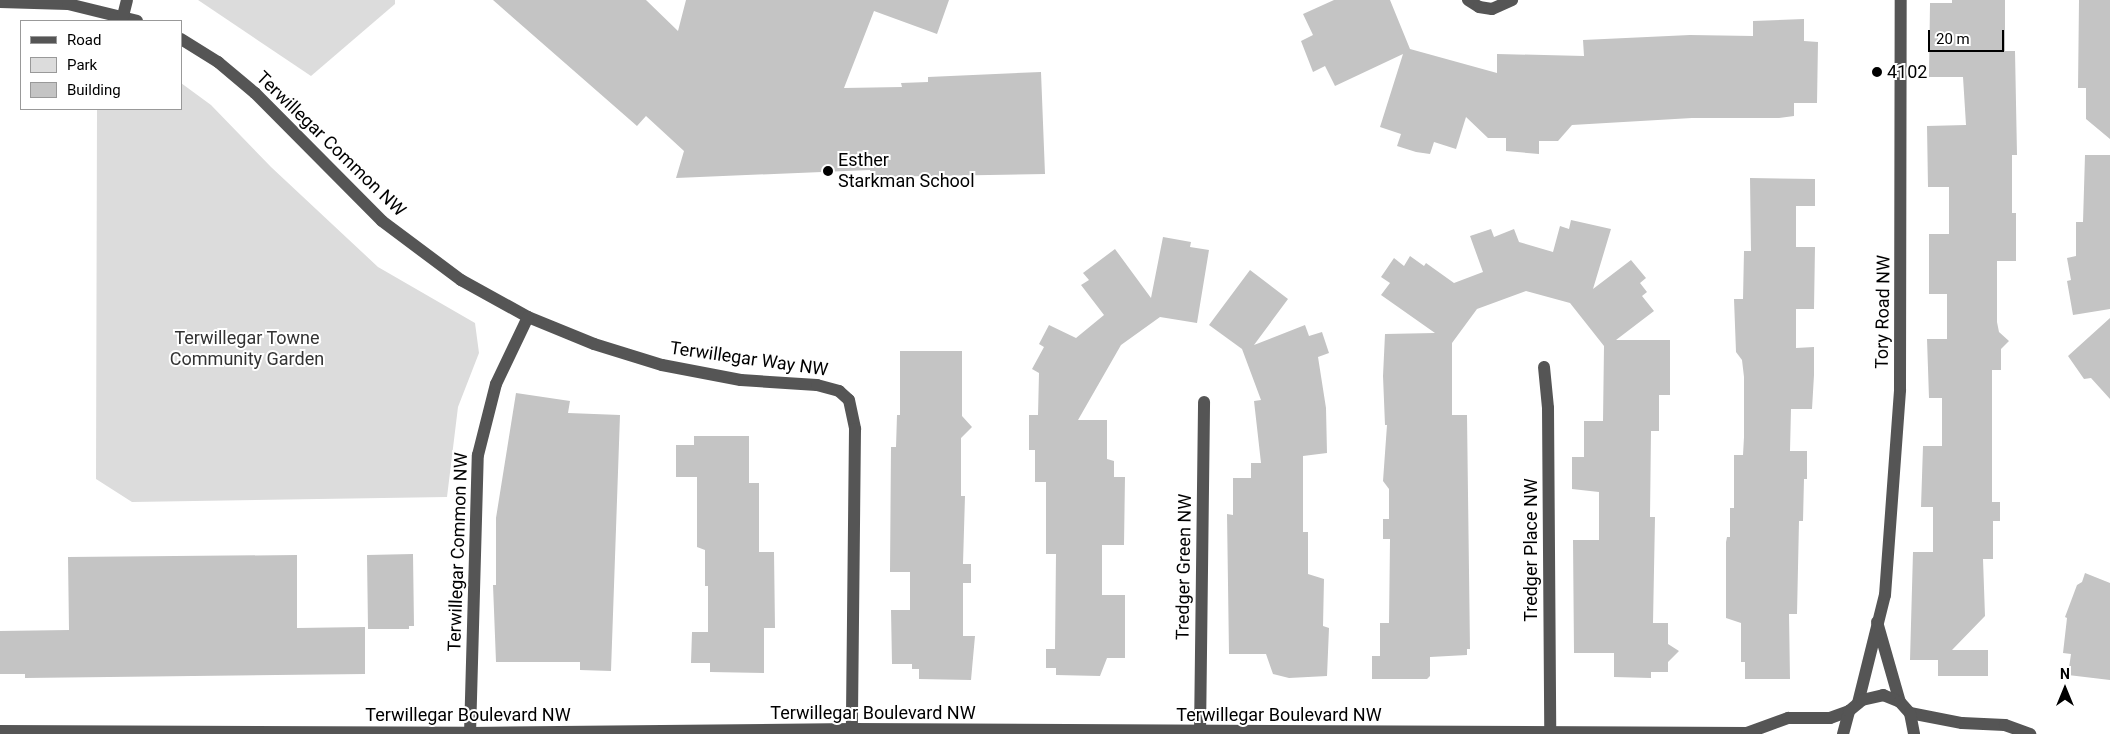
<!DOCTYPE html>
<style>
body{margin:0}
#map{position:relative;width:2110px;height:734px;overflow:hidden;background:#fff;font-family:Roboto,sans-serif}
div>[style]{position:absolute}
[style*='--x']{left:calc(var(--x)*1px);top:calc(var(--y)*1px);width:calc(var(--w)*1px);rotate:calc(var(--a)*1deg)}
.green>*{inset:0;background:#dcdcdc}
.building>*{inset:0;background:#c4c4c4}
.minor>*{height:12px;margin:-6px;padding:0 6px;transform-origin:6px;border-radius:6px;background:#555}
.dots>*{width:14px;height:14px;translate:-50% -50%;box-sizing:border-box;border:2px solid #fff;border-radius:50%}
span{translate:-50% -50%;white-space:nowrap;text-align:center;line-height:1.15;-webkit-text-stroke:4px #fff;paint-order:stroke}
.poi-label{font-size:18px;color:#000}
.left{translate:0 -50%;text-align:left}
.street-label{font-size:18px;color:#000}
.park-label{font-size:18px;color:#333}
.legend{position:absolute;left:20px;top:20px;width:162px;height:90px;box-sizing:border-box;background:#fff;border:1px solid #999;margin:0;padding:6px 9px;list-style:none;font-size:15px;color:#000}
.legend li{display:flex;align-items:center;gap:10px;height:25px}
.legend b{width:25px;border:1px solid #999}
.north{position:absolute;left:2040px;top:664px;width:50px;height:50px;-webkit-text-stroke:4px #fff;paint-order:stroke;rotate:0deg;font-size:14px;font-weight:700;line-height:20px;text-align:center;color:#000}
.north::after{content:'';display:block;margin:auto;width:18px;height:22px;background:#000;clip-path:polygon(50% 0,100% 100%,50% 72%,0 100%)}
.scale{position:absolute;left:1928px;top:30px;width:76px;height:22px;box-sizing:border-box;border:2px solid #000;border-top:0;padding-left:6px;font-size:15px;line-height:18px;white-space:nowrap;color:#000;-webkit-text-stroke:4px #fff;paint-order:stroke}
</style>
<div id="map">
<div class="green">
<div style="clip-path:polygon(198px 0,395px 0,395px 4px,311px 76px)"></div>
<div style="clip-path:polygon(181px 83px,211px 105px,271px 167px,378px 267px,475px 323px,479px 353px,458px 407px,447px 497px,132px 502px,96px 479px,97px 109px,181px 109px)"></div>
</div>
<div class="building">
<div style="clip-path:polygon(493px 0,646px 0,678px 31px,686px 0,949px 0,937px 34px,874px 11px,844px 88px,902px 87px,901px 83px,928px 82px,928px 77px,1041px 72px,1045px 174px,871px 177px,870px 170px,676px 178px,684px 151px,646px 116px,637px 126px)"></div>
<div style="clip-path:polygon(1334px 0,1390px 0,1410px 49px,1497px 73px,1497px 54px,1584px 56px,1583px 40px,1690px 35px,1753px 36px,1753px 21px,1804px 19px,1804px 41px,1818px 42px,1817px 103px,1794px 103px,1794px 116px,1779px 118px,1692px 118px,1572px 125px,1558px 141px,1539px 141px,1539px 154px,1506px 151px,1506px 138px,1488px 138px,1466px 117px,1456px 149px,1434px 142px,1430px 154px,1416px 152px,1397px 146px,1401px 134px,1380px 127px,1403px 54px,1335px 86px,1325px 66px,1313px 72px,1301px 41px,1313px 35px,1303px 14px)"></div>
<div style="clip-path:polygon(1952px 0,2005px 0,2005px 51px,2015px 51px,2017px 155px,2012px 155px,2012px 213px,2016px 213px,2016px 261px,1997px 261px,1997px 322px,1999px 332px,2009px 341px,2001px 349px,2001px 370px,1992px 370px,1992px 502px,2000px 502px,2000px 521px,1993px 521px,1993px 559px,1983px 559px,1985px 616px,1952px 650px,1988px 650px,1988px 676px,1938px 676px,1938px 660px,1910px 660px,1913px 552px,1933px 552px,1933px 507px,1921px 507px,1923px 446px,1942px 446px,1942px 398px,1929px 398px,1927px 339px,1947px 339px,1947px 294px,1929px 294px,1929px 234px,1949px 234px,1949px 187px,1928px 187px,1927px 126px,1966px 125px,1963px 77px,1929px 77px,1930px 3px,1952px 3px)"></div>
<div style="clip-path:polygon(2079px 0,2110px 0,2110px 139px,2086px 119px,2086px 88px,2078px 88px)"></div>
<div style="clip-path:polygon(2085px 155px,2110px 155px,2110px 309px,2073px 315px,2067px 281px,2071px 280px,2067px 258px,2076px 256px,2076px 222px,2083px 222px)"></div>
<div style="clip-path:polygon(1750px 178px,1815px 179px,1815px 206px,1796px 206px,1796px 247px,1815px 247px,1814px 309px,1796px 309px,1796px 348px,1814px 347px,1814px 375px,1812px 409px,1791px 409px,1790px 451px,1807px 451px,1807px 479px,1804px 479px,1803px 521px,1799px 521px,1797px 614px,1789px 614px,1790px 679px,1745px 679px,1745px 662px,1741px 662px,1741px 623px,1726px 618px,1726px 542px,1727px 537px,1730px 537px,1730px 508px,1734px 508px,1734px 455px,1743px 455px,1744px 437px,1744px 377px,1742px 360px,1736px 352px,1734px 299px,1743px 299px,1744px 251px,1751px 251px)"></div>
<div style="clip-path:polygon(1571px 220px,1611px 229px,1593px 289px,1631px 260px,1646px 278px,1640px 283px,1647px 292px,1642px 296px,1654px 311px,1616px 340px,1670px 340px,1670px 395px,1659px 395px,1659px 431px,1651px 431px,1650px 517px,1655px 517px,1653px 623px,1668px 623px,1668px 644px,1679px 651px,1668px 662px,1668px 672px,1651px 672px,1651px 678px,1614px 677px,1614px 653px,1574px 653px,1573px 540px,1599px 540px,1599px 492px,1572px 489px,1572px 457px,1584px 457px,1584px 421px,1603px 421px,1604px 346px,1570px 303px,1526px 291px,1477px 309px,1452px 343px,1452px 415px,1467px 415px,1470px 649px,1467px 649px,1467px 655px,1430px 657px,1430px 676px,1427px 679px,1372px 679px,1372px 656px,1380px 656px,1380px 623px,1389px 623px,1390px 539px,1383px 539px,1383px 519px,1389px 519px,1389px 489px,1383px 481px,1387px 425px,1385px 425px,1383px 376px,1385px 334px,1435px 333px,1381px 295px,1390px 283px,1381px 277px,1394px 258px,1404px 266px,1410px 256px,1424px 266px,1426px 263px,1454px 283px,1483px 272px,1470px 236px,1491px 229px,1494px 237px,1514px 229px,1519px 242px,1553px 252px,1560px 226px,1569px 229px)"></div>
<div style="clip-path:polygon(1163px 237px,1191px 242px,1190px 247px,1209px 250px,1197px 323px,1160px 317px,1121px 345px,1078px 420px,1107px 420px,1107px 459px,1114px 461px,1114px 477px,1125px 477px,1124px 545px,1102px 545px,1102px 595px,1125px 595px,1125px 658px,1107px 658px,1100px 676px,1056px 675px,1056px 668px,1046px 668px,1046px 649px,1055px 649px,1056px 554px,1046px 554px,1046px 482px,1035px 482px,1035px 450px,1029px 450px,1029px 415px,1038px 415px,1039px 373px,1032px 369px,1044px 347px,1039px 344px,1049px 325px,1076px 338px,1104px 315px,1081px 285px,1089px 280px,1083px 273px,1115px 249px,1151px 298px)"></div>
<div style="clip-path:polygon(1250px 270px,1288px 299px,1254px 345px,1305px 325px,1309px 336px,1322px 332px,1329px 353px,1318px 357px,1326px 408px,1327px 453px,1303px 456px,1303px 532px,1308px 532px,1308px 574px,1324px 579px,1323px 626px,1329px 628px,1327px 676px,1289px 678px,1273px 674px,1266px 654px,1229px 654px,1227px 514px,1233px 515px,1233px 478px,1251px 478px,1251px 463px,1261px 463px,1254px 401px,1261px 400px,1242px 349px,1209px 325px)"></div>
<div style="clip-path:polygon(2110px 318px,2110px 399px,2091px 378px,2084px 379px,2068px 356px)"></div>
<div style="clip-path:polygon(900px 351px,962px 351px,962px 416px,972px 427px,961px 438px,961px 496px,965px 496px,963px 564px,971px 564px,971px 583px,963px 583px,963px 636px,975px 636px,971px 680px,919px 679px,919px 669px,912px 669px,912px 664px,892px 664px,891px 610px,910px 610px,910px 572px,890px 572px,891px 447px,896px 447px,897px 415px,900px 415px)"></div>
<div style="clip-path:polygon(516px 393px,570px 401px,568px 413px,620px 415px,611px 671px,580px 670px,580px 662px,496px 662px,493px 585px,496px 585px,496px 518px)"></div>
<div style="clip-path:polygon(694px 436px,749px 436px,749px 483px,759px 483px,759px 552px,774px 552px,775px 628px,764px 628px,764px 673px,710px 672px,710px 663px,691px 663px,692px 632px,708px 632px,708px 586px,705px 586px,705px 550px,697px 547px,697px 477px,676px 477px,676px 445px,694px 445px)"></div>
<div style="clip-path:polygon(413px 554px,414px 626px,409px 626px,409px 629px,368px 629px,367px 555px)"></div>
<div style="clip-path:polygon(297px 555px,297px 628px,365px 627px,365px 674px,25px 678px,25px 674px,0 674px,0 631px,69px 630px,68px 557px)"></div>
<div style="clip-path:polygon(2085px 573px,2110px 583px,2110px 680px,2068px 675px,2071px 654px,2063px 653px,2067px 618px,2065px 617px,2077px 585px,2082px 582px)"></div>
</div>
<div class="minor">
<div style="--x:1468;--y:0;--w:13;--a:32"></div>
<div style="--x:1479;--y:7;--w:13;--a:9"></div>
<div style="--x:1492;--y:9;--w:22;--a:-24"></div>
<div style="--x:0;--y:2;--w:68;--a:1.7"></div>
<div style="--x:68;--y:4;--w:71;--a:13.8"></div>
<div style="--x:123;--y:16;--w:16;--a:-76"></div>
<div style="--x:181;--y:39;--w:44;--a:31.9"></div>
<div style="--x:218;--y:62;--w:48;--a:40"></div>
<div style="--x:255;--y:93;--w:180;--a:45.2"></div>
<div style="--x:382;--y:221;--w:99;--a:36.8"></div>
<div style="--x:461;--y:280;--w:77;--a:28.9"></div>
<div style="--x:528;--y:317;--w:71;--a:22.2"></div>
<div style="--x:594;--y:344;--w:71;--a:17.2"></div>
<div style="--x:662;--y:365;--w:80;--a:10.8"></div>
<div style="--x:741;--y:380;--w:76;--a:3.8"></div>
<div style="--x:817;--y:385;--w:23;--a:15"></div>
<div style="--x:839;--y:391;--w:13;--a:42"></div>
<div style="--x:849;--y:400;--w:30;--a:78"></div>
<div style="--x:855;--y:429;--w:305;--a:90.6"></div>
<div style="--x:1544;--y:367;--w:41;--a:84.4"></div>
<div style="--x:1548;--y:408;--w:326;--a:89.6"></div>
<div style="--x:1877;--y:622;--w:83;--a:74"></div>
<div style="--x:1858;--y:703;--w:111;--a:-76"></div>
<div style="--x:1885;--y:595;--w:206;--a:-85.8"></div>
<div style="--x:1900;--y:390;--w:390;--a:-89.9"></div>
<div style="--x:1910;--y:713;--w:53;--a:10.9"></div>
<div style="--x:1962;--y:723;--w:43;--a:2.7"></div>
<div style="--x:2005;--y:725;--w:27;--a:20"></div>
<div style="--x:0;--y:731;--w:470;--a:0.2"></div>
<div style="--x:470;--y:733;--w:383;--a:-0.6"></div>
<div style="--x:853;--y:729;--w:894;--a:0.26"></div>
<div style="--x:1747;--y:733;--w:44;--a:-20.1"></div>
<div style="--x:1788;--y:718;--w:42;--a:0"></div>
<div style="--x:1830;--y:718;--w:20;--a:-20"></div>
<div style="--x:470;--y:734;--w:279;--a:-88.4"></div>
<div style="--x:478;--y:455;--w:73;--a:-75.8"></div>
<div style="--x:496;--y:384;--w:74;--a:-64.5"></div>
<div style="--x:1200;--y:734;--w:332;--a:-89.3"></div>
<div style="--x:1843;--y:734;--w:24;--a:-75"></div>
<div style="--x:1849;--y:711;--w:17;--a:-40"></div>
<div style="--x:1862;--y:700;--w:22;--a:-13"></div>
<div style="--x:1883;--y:695;--w:18;--a:22"></div>
<div style="--x:1900;--y:702;--w:15;--a:48"></div>
<div style="--x:1910;--y:713;--w:21;--a:79"></div>
</div>
<div class="dots">
<div style="left:1877px;top:72px;background:#000"></div>
<div style="left:828px;top:171px;background:#000"></div>
</div>
<div class="poi-label">
<span class="left" style="left:1887px;top:72px">4102</span>
<span class="left" style="left:838px;top:171px">Esther<br>Starkman School</span>
</div>
<div class="street-label">
<span style="left:331px;top:144px;rotate:44deg">Terwillegar Common NW</span>
<span style="left:1883px;top:312px;rotate:-89deg">Tory Road NW</span>
<span style="left:749px;top:359px;rotate:8deg">Terwillegar Way NW</span>
<span style="left:1531px;top:550px;rotate:-90deg">Tredger Place NW</span>
<span style="left:458px;top:552px;rotate:-88deg">Terwillegar Common NW</span>
<span style="left:1184px;top:567px;rotate:-89deg">Tredger Green NW</span>
<span style="left:873px;top:713px">Terwillegar Boulevard NW</span>
<span style="left:468px;top:715px">Terwillegar Boulevard NW</span>
<span style="left:1279px;top:715px">Terwillegar Boulevard NW</span>
</div>
<div class="park-label">
<span style="left:247px;top:349px">Terwillegar Towne<br>Community Garden</span>
</div>
<ul class="legend">
<li><b style="height:6px;background:#555"></b>Road</li>
<li><b style="height:14px;background:#dcdcdc"></b>Park</li>
<li><b style="height:14px;background:#c4c4c4"></b>Building</li>
</ul>
<div class="north">N</div>
<div class="scale">20 m</div>
</div>
